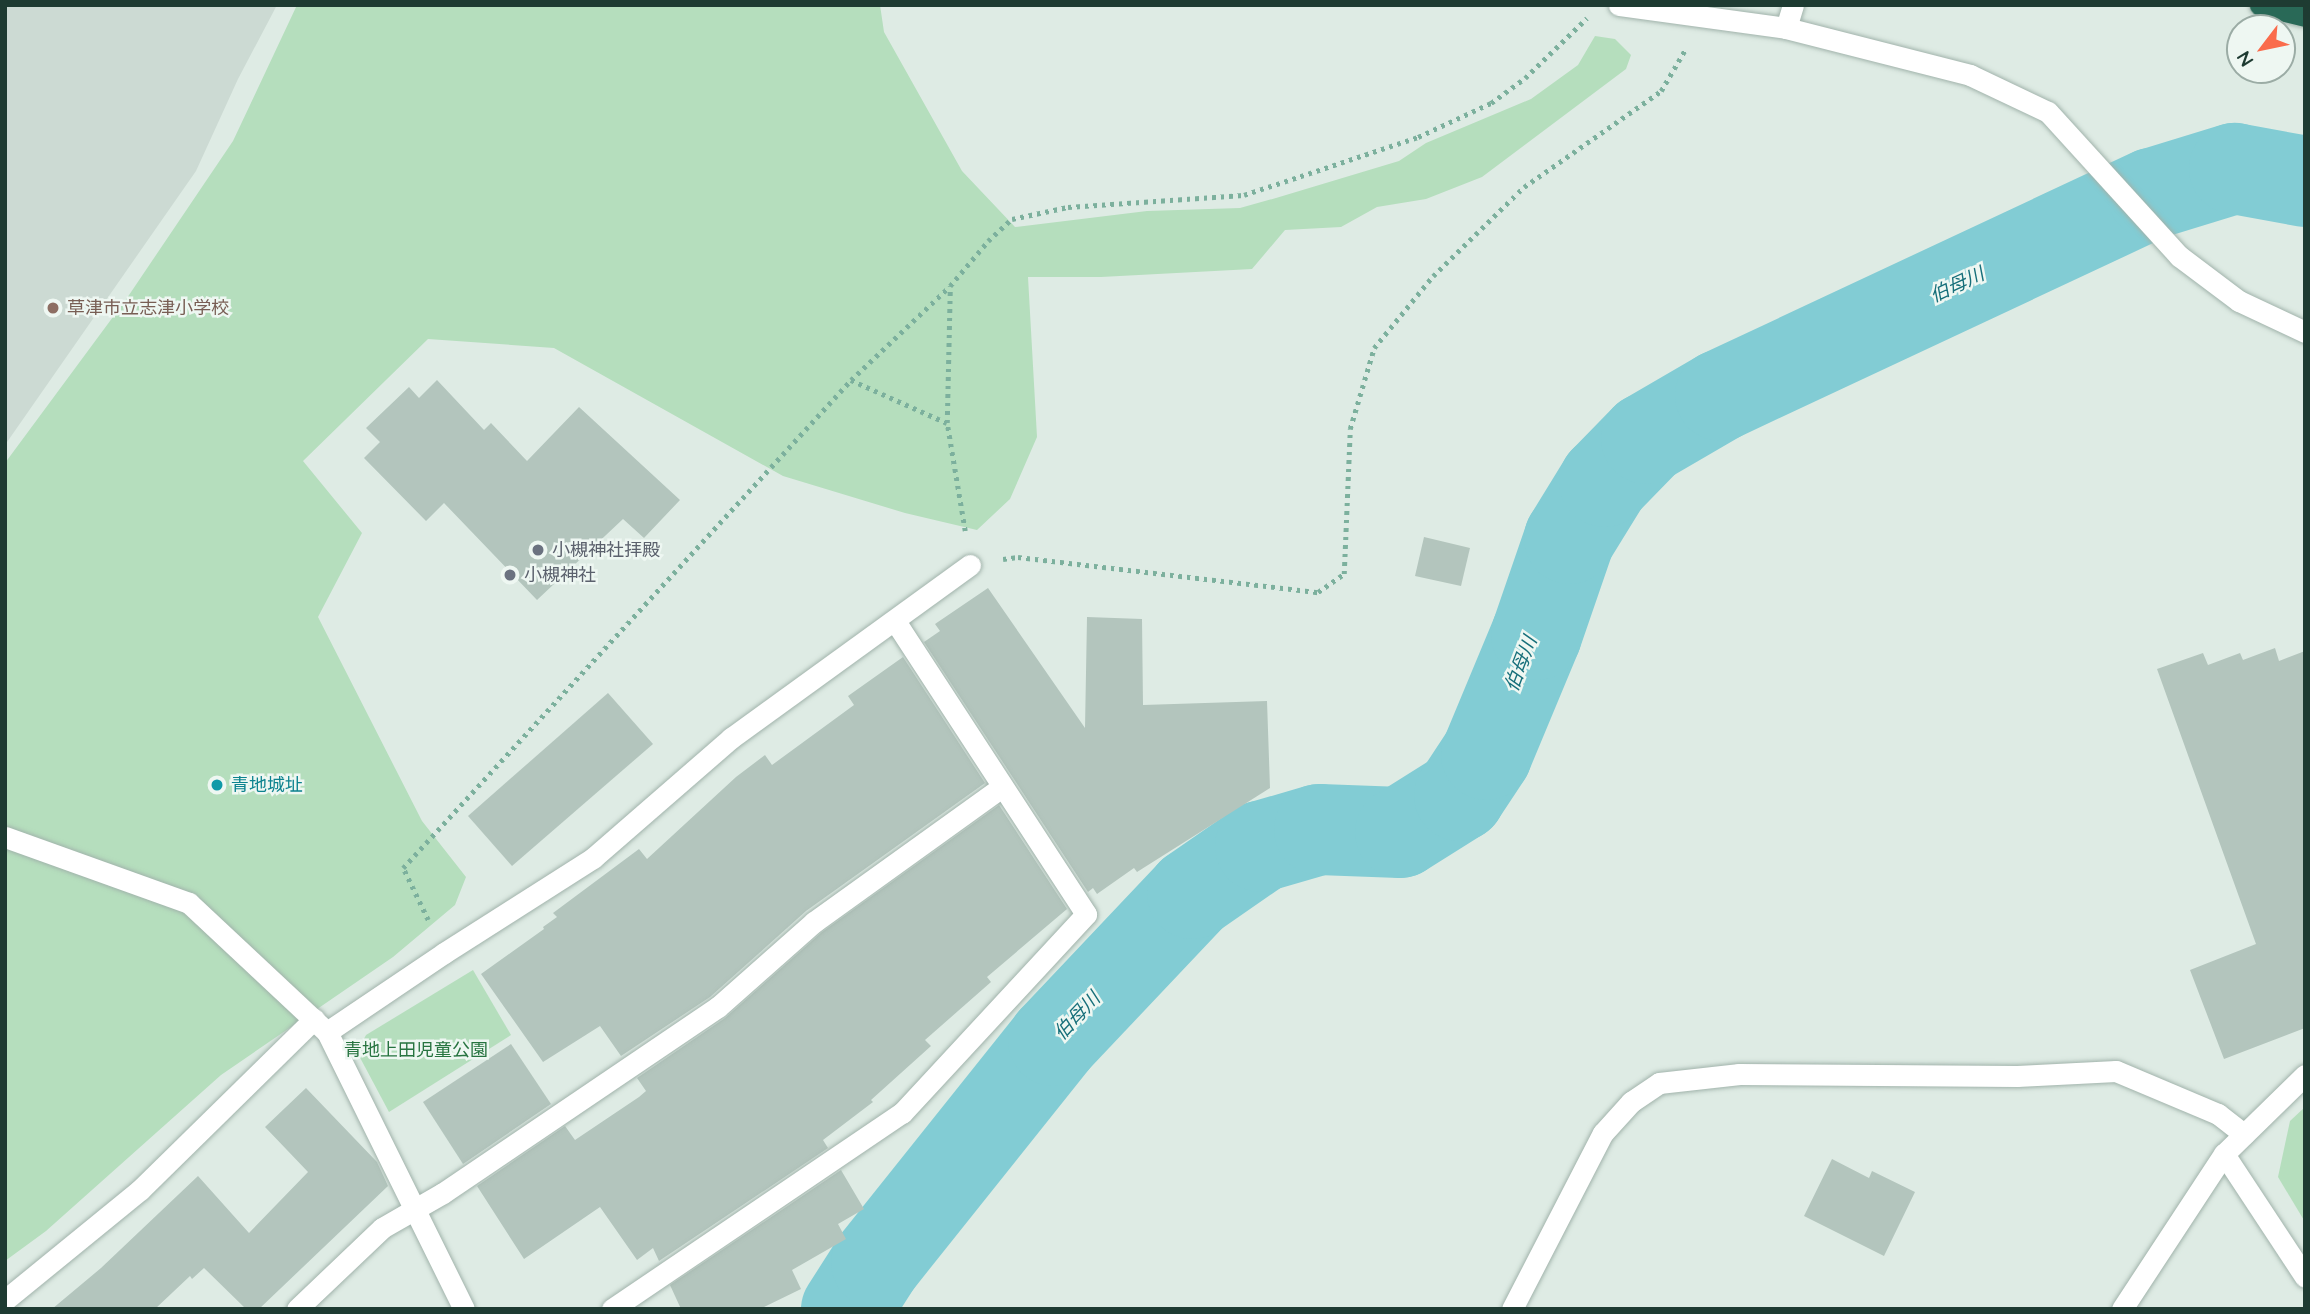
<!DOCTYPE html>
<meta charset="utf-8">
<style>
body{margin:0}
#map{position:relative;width:2310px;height:1314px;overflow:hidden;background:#deebe4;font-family:Quicksand,"Noto Sans JP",sans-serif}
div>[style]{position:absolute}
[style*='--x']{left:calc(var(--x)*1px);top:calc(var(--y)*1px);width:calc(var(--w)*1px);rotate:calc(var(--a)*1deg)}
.built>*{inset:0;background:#ccdad3}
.green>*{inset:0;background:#b5debd}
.river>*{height:91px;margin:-45.5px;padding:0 45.5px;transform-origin:45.5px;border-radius:45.5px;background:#82ccd4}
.building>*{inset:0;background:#b3c5bd}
.path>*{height:4.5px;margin-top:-2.25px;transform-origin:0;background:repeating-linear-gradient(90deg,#7cb09d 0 3.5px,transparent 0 8.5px)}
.roads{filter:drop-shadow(0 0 2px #a1b3ab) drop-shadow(0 0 2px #a1b3ab)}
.minor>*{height:21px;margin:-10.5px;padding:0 10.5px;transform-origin:10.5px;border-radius:10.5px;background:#fff}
.highway>*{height:21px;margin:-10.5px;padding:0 10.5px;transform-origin:10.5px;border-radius:10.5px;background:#296957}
.dots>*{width:19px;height:19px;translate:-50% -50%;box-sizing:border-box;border:4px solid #eef7f2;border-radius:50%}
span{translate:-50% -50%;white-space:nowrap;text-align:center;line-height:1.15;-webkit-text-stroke:5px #eef7f2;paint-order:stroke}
.education-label{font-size:18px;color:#785e54}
.left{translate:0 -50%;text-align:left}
.worship-label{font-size:18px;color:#5b616d}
.culture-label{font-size:18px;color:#0d838f}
.park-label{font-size:18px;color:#277440}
.water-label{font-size:19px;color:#166f7a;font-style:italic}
.frame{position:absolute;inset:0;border:7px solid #1e3b32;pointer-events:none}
.north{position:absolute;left:2226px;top:14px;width:70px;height:70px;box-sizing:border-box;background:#eef7f2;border:2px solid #9baca5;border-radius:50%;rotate:238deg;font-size:19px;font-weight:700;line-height:28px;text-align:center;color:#1e3b32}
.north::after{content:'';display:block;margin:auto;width:24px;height:32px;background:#fa6c4c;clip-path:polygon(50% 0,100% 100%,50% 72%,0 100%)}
</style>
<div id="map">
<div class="built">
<div style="clip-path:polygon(5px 5px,277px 5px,238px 79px,196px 171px,5px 445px)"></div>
</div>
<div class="green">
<div style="clip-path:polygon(297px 5px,880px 5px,884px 32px,962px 171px,1015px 227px,1147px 211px,1240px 208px,1276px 198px,1399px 161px,1426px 143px,1531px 99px,1578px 65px,1595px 36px,1615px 39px,1631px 55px,1626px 69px,1482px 177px,1426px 199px,1377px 207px,1341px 227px,1285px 230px,1252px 269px,1101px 277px,1028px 277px,1037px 437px,1010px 499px,977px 530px,905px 513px,783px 476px,554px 348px,428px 339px,303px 461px,362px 533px,318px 617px,422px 821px,466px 877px,455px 905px,393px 957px,221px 1075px,46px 1231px,5px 1261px,5px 463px,127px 298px,233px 141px)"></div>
<div style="clip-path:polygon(473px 970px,511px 1035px,389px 1112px,357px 1052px,366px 1035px)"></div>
<div style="clip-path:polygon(2305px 1107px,2305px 1222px,2278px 1177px,2290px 1121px)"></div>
</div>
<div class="river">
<div style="--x:846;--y:1309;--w:56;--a:-57.4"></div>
<div style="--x:876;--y:1262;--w:284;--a:-51.4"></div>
<div style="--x:1053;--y:1040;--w:202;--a:-46.6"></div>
<div style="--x:1192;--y:893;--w:83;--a:-34.7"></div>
<div style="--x:1260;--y:846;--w:61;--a:-16.1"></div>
<div style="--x:1319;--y:829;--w:81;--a:2.1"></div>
<div style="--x:1400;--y:832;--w:70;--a:-32.1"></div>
<div style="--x:1459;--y:795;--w:49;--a:-56.6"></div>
<div style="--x:1486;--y:754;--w:130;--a:-67.4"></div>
<div style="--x:1536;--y:634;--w:102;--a:-71"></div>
<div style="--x:1569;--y:538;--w:67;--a:-58.4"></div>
<div style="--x:1604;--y:481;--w:60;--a:-45.7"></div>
<div style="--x:1646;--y:438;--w:86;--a:-30.2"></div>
<div style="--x:1720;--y:395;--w:477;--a:-25.1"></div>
<div style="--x:2152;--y:193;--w:86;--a:-17"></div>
<div style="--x:2234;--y:168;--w:72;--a:10.4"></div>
</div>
<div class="building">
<div style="clip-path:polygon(437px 380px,484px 430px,491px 423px,527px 461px,579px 407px,680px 500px,644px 538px,623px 519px,537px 600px,444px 503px,426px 521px,364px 458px,380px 442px,366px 428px,409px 387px,419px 398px)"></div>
<div style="clip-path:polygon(1424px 537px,1470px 548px,1461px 586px,1415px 576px)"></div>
<div style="clip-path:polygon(988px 588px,1085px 728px,1087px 617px,1142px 619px,1143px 705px,1267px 701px,1270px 788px,1137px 872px,1134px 868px,1097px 894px,1093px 888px,1088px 892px,924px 642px,940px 631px,935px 624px)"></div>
<div style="clip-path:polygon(2275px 648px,2279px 661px,2305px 651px,2305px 1028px,2224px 1059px,2190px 970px,2256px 944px,2157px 669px,2203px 653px,2208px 665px,2240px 653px,2243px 660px)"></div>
<div style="clip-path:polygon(903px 657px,985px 783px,806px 911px,710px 997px,621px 1056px,600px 1026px,543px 1062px,481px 974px,544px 929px,543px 927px,557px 917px,553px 913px,639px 849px,647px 859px,736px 777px,765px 755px,772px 765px,854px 705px,848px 696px)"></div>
<div style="clip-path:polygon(608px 693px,653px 744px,512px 866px,468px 816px)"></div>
<div style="clip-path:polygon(999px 805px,1067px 909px,987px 977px,991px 982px,925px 1040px,931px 1046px,871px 1100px,873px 1102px,823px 1140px,828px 1148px,659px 1261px,653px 1248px,637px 1260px,600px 1207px,524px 1259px,477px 1186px,565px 1126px,575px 1140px,639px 1097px,646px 1091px,637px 1078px,725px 1018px,822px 932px)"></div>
<div style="clip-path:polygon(511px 1044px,551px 1104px,463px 1164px,423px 1102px)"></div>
<div style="clip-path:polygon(306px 1088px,377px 1162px,388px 1186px,259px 1309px,246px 1309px,204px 1268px,192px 1279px,190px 1276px,155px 1309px,52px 1309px,101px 1268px,198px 1176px,249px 1233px,308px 1172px,265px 1127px)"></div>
<div style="clip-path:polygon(1832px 1159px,1869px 1178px,1872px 1171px,1915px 1192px,1884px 1256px,1804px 1216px)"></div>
<div style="clip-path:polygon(841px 1170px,864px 1209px,838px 1224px,846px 1239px,792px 1270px,801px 1289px,760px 1309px,681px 1309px,670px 1285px)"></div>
</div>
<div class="path">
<div style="--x:851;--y:380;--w:135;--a:-43.5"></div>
<div style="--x:965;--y:531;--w:109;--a:-99.5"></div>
<div style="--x:947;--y:423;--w:137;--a:-88.7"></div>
<div style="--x:950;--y:286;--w:59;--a:-49.8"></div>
<div style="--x:988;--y:241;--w:33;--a:-43"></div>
<div style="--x:1012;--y:219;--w:57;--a:-12.1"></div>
<div style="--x:1068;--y:207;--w:176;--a:-3.9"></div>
<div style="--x:1244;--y:195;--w:183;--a:-18.4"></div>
<div style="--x:1418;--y:137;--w:81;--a:-25"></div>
<div style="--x:1491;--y:103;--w:42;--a:-36.3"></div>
<div style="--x:1525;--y:78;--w:86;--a:-44.1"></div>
<div style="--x:1003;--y:559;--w:15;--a:-8"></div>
<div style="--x:1018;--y:557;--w:302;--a:6.7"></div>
<div style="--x:1318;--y:592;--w:32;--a:-35"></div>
<div style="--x:1344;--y:574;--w:145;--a:-87.6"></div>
<div style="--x:1350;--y:429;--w:84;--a:-73.5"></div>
<div style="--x:1374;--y:348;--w:93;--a:-50.7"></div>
<div style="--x:1433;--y:276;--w:127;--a:-44.4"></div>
<div style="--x:1524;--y:187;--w:167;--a:-35"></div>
<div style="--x:1661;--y:91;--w:48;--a:-59.7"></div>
<div style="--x:428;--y:920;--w:58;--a:-115.7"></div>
<div style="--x:403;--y:868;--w:662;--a:-47.45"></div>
<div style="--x:851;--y:380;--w:105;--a:24.1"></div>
</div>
<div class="roads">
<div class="minor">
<div style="--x:1619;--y:5;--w:169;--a:7.8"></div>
<div style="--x:1786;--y:28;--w:190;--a:14.3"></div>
<div style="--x:1970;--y:75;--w:86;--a:25.4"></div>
<div style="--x:2048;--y:112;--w:195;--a:47.7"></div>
<div style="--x:2179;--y:256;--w:75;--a:36.9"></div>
<div style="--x:2239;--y:301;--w:73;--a:25.2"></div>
<div style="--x:1786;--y:28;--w:24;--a:-73"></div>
<div style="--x:5;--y:837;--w:195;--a:19.7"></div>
<div style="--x:189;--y:903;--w:189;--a:43.1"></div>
<div style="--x:327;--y:1032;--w:309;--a:63.7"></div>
<div style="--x:327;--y:1032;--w:141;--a:-34"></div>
<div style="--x:444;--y:953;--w:177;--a:-32.5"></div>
<div style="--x:593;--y:858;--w:183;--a:-41"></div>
<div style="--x:731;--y:738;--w:295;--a:-35.9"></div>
<div style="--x:2224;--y:1154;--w:147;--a:56.6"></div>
<div style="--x:5;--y:1300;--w:174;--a:-39.2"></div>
<div style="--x:140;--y:1190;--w:244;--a:-44.5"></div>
<div style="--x:297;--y:1309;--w:117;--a:-43.6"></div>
<div style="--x:382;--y:1228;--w:70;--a:-29.8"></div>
<div style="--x:443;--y:1193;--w:332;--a:-34.1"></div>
<div style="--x:718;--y:1007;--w:128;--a:-41.5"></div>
<div style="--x:814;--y:922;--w:231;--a:-35.7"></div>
<div style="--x:612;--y:1309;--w:350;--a:-34.1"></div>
<div style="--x:902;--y:1113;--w:271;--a:-47.2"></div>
<div style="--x:1086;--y:914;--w:350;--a:-123.1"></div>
<div style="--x:1512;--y:1309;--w:198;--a:-62.7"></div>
<div style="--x:1603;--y:1133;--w:42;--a:-47.9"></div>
<div style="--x:1631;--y:1102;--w:34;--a:-34"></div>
<div style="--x:1659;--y:1083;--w:81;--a:-6.4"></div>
<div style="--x:1739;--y:1074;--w:278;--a:0.4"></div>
<div style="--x:2017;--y:1076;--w:99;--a:-2.9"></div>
<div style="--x:2116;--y:1071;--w:111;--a:22.9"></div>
<div style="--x:2218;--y:1114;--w:33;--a:38"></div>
<div style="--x:2122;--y:1309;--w:186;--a:-56.7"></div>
<div style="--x:2224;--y:1154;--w:113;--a:-44.3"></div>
</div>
<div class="highway">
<div style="--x:2260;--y:5;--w:46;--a:13.7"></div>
</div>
</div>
<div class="dots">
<div style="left:53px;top:308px;background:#8d6e63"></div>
<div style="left:538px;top:550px;background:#6b7280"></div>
<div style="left:510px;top:575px;background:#6b7280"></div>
<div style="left:217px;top:785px;background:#0f9aa8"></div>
</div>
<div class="education-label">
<span class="left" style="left:67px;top:308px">草津市立志津小学校</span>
</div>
<div class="worship-label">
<span class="left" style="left:552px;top:550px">小槻神社拝殿</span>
<span class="left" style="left:524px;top:575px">小槻神社</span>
</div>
<div class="culture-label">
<span class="left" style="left:231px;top:785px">青地城址</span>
</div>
<div class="park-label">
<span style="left:416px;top:1050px">青地上田児童公園</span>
</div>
<div class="water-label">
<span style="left:1957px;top:285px;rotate:-25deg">伯母川</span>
<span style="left:1521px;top:664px;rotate:-69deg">伯母川</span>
<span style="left:1077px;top:1016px;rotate:-47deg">伯母川</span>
</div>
<div class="frame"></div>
<div class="north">N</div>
</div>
